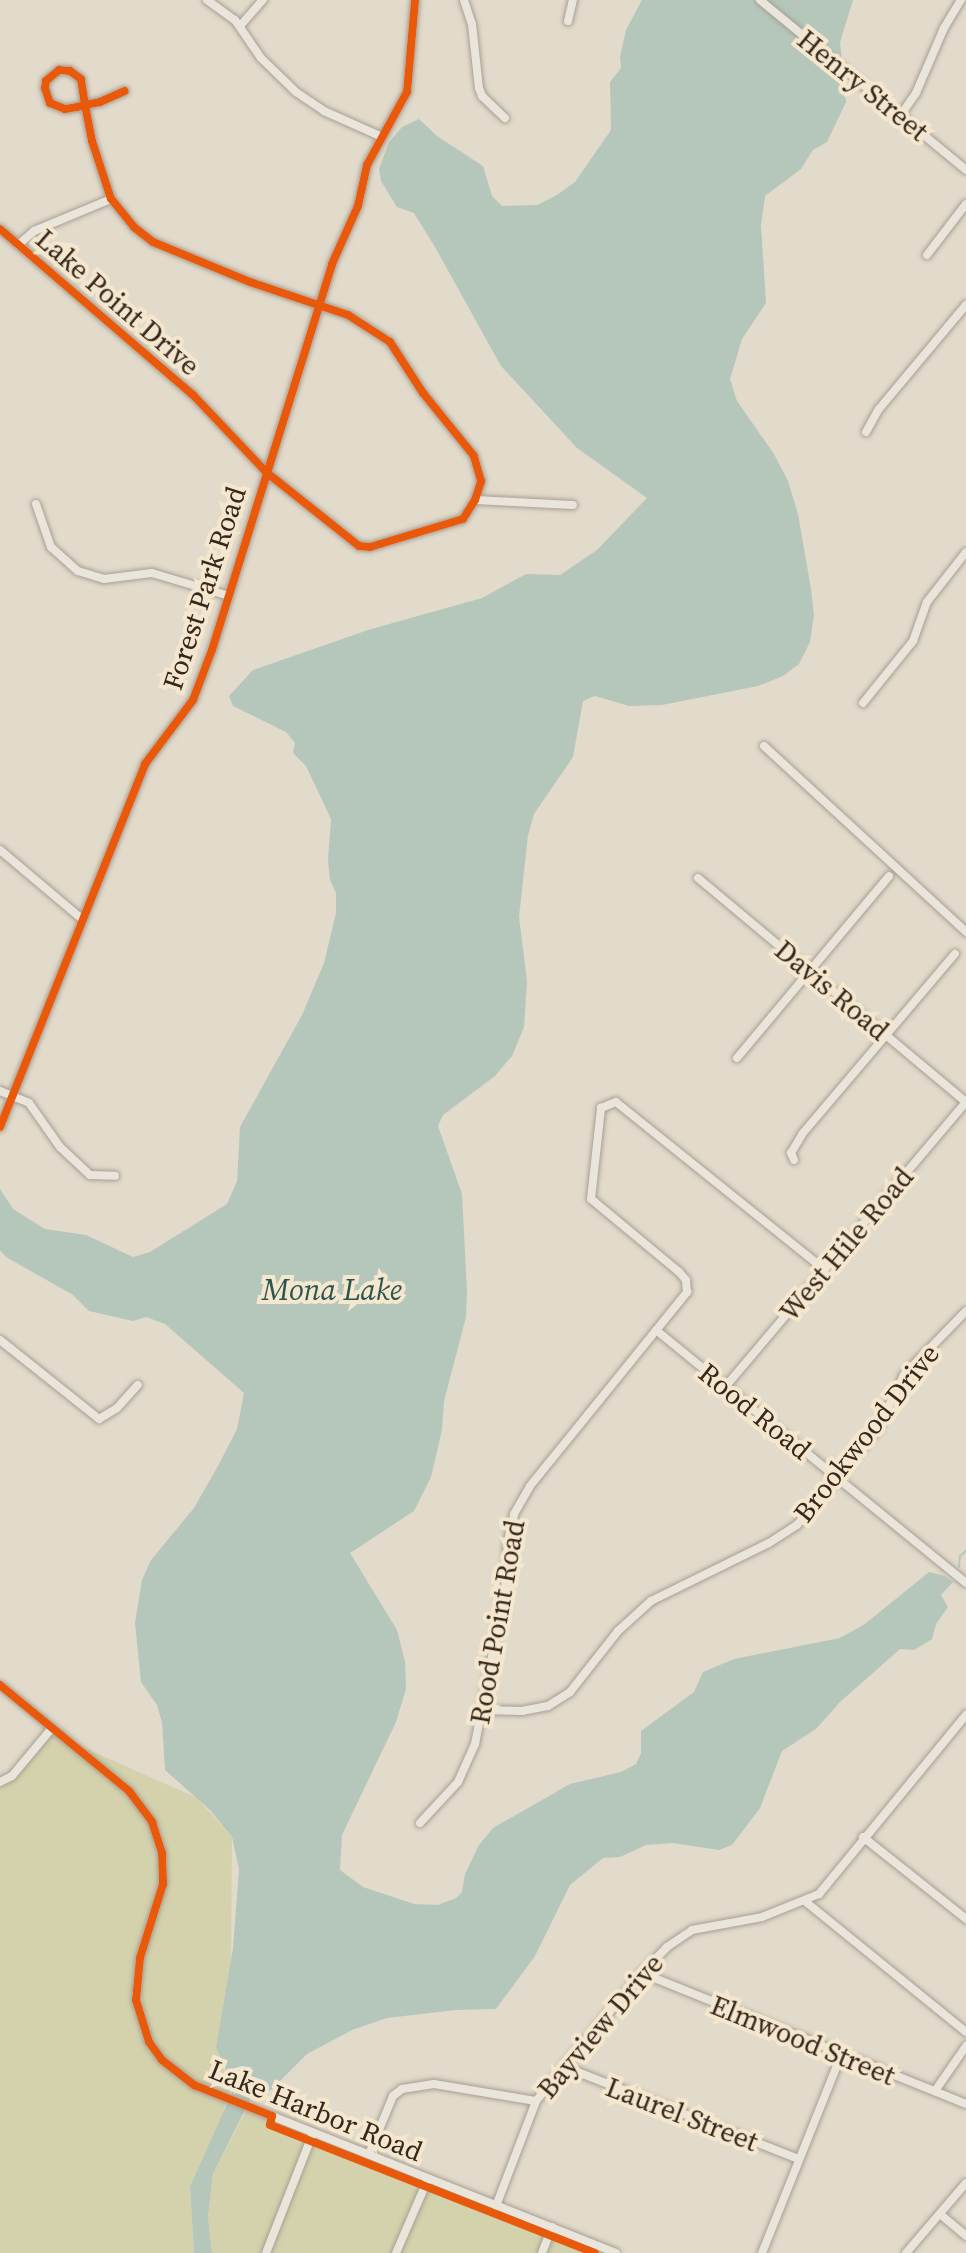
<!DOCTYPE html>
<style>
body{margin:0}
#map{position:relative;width:966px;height:2253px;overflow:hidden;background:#e2daca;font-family:"Source Serif 4",serif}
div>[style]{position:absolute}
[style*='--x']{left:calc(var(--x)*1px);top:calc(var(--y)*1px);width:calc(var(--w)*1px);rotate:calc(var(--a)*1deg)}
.green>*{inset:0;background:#d3d2ac}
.water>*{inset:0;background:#b5c7bb}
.stream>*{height:2px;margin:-1px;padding:0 1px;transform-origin:1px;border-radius:1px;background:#b5c7bb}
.roads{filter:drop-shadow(0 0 2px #a79f94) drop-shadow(0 0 2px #a79f94)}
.minor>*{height:8px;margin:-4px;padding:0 4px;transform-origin:4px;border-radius:4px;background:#eae5db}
.cycleway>*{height:8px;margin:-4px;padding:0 4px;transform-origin:4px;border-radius:4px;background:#e8590c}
span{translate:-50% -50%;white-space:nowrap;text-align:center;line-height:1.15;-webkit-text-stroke:8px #f5e7ce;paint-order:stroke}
.street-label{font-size:28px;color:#35271c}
.water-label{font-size:30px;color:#2b5550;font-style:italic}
</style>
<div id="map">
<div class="green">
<div style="clip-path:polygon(49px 1732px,197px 1798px,232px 1837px,231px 1963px,216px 2048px,231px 2087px,216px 2135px,190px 2187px,194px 2253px,0 2253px,0 1780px,12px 1776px)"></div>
<div style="clip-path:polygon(248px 2107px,616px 2253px,212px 2253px,208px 2217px,213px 2174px)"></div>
</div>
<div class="water">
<div style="clip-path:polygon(642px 0,853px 0,840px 42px,846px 102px,827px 142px,813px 150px,801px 169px,765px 196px,761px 225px,766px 303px,742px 339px,730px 379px,737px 401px,774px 454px,788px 481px,798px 514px,811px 589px,814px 615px,810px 642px,799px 664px,783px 676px,758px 686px,662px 705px,629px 706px,595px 696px,583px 701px,573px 757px,534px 814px,528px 835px,519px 917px,527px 981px,524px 1027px,512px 1056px,495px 1076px,443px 1115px,438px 1126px,462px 1194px,467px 1291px,466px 1317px,444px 1401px,442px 1430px,431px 1477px,414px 1511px,350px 1553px,397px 1630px,405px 1662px,406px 1689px,396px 1722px,342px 1835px,340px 1870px,363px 1887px,414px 1904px,438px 1905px,456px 1898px,462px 1892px,465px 1874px,479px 1845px,493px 1828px,570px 1784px,621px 1772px,636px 1764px,641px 1753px,641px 1731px,694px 1692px,703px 1672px,734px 1659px,840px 1638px,865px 1624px,929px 1572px,945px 1576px,953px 1582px,941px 1595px,948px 1607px,936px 1624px,932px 1639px,914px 1650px,900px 1649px,840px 1702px,816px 1729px,782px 1751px,760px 1808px,732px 1845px,719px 1850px,673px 1843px,646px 1845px,620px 1857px,603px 1858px,570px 1885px,535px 1956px,496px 2009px,456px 2010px,387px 2018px,352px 2030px,307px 2054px,271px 2090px,251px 2098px,213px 2174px,208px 2217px,212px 2253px,194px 2253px,190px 2187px,234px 2088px,216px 2048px,233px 1948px,239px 1869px,232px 1837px,210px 1810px,165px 1770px,162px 1723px,157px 1705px,141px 1682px,135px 1623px,142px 1580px,151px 1560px,194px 1508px,218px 1466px,237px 1429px,244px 1393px,165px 1324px,146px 1317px,133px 1321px,89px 1311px,73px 1295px,6px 1257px,0 1250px,0 1189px,13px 1209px,45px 1229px,86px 1235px,133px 1257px,150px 1252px,227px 1204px,237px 1181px,240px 1127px,302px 1015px,324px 963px,336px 913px,336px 893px,330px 880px,328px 860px,331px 819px,306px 766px,293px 753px,295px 743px,286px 732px,233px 706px,229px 696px,253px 670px,368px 630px,482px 598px,526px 574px,560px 575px,597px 550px,647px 498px,577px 448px,501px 366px,435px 247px,414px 213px,397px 207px,381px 181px,379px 169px,389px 142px,402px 127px,419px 119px,437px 136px,483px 166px,492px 196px,502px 206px,537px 205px,557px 195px,575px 182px,611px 130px,610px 82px,621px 68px,620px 57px,626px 30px)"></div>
</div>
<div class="stream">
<div style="--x:959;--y:1567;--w:11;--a:-85"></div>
<div style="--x:960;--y:1556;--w:8;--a:-40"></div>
</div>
<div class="roads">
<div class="minor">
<div style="--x:207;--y:0;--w:34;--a:36"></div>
<div style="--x:235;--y:20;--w:46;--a:55.6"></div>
<div style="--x:261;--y:58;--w:49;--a:44.2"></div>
<div style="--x:296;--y:92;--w:34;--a:34"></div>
<div style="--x:324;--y:111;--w:64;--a:24.1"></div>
<div style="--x:464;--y:0;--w:25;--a:72"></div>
<div style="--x:472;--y:24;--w:64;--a:83.8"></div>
<div style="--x:479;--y:88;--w:9;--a:69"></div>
<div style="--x:482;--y:96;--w:32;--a:44"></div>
<div style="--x:760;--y:0;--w:267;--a:39.5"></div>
<div style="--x:568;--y:21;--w:22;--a:-77"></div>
<div style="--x:240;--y:26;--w:35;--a:-49"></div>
<div style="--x:900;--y:116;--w:28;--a:-55"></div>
<div style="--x:916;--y:93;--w:71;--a:-66.7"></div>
<div style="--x:944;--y:28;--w:33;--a:-59"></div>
<div style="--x:0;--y:229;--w:255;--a:40.7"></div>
<div style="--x:193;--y:395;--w:106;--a:46.5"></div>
<div style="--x:266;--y:472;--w:119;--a:38.5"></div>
<div style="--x:359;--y:546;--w:11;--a:5"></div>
<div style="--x:370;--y:547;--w:97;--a:-16.8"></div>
<div style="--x:463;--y:519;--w:22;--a:-58"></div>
<div style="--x:475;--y:500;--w:20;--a:-72"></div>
<div style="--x:481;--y:481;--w:26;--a:-106"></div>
<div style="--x:474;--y:456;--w:81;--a:-129"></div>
<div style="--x:423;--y:393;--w:61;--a:-122.9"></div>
<div style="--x:390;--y:342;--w:50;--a:-147.3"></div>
<div style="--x:348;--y:315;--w:103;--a:-161.4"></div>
<div style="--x:250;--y:282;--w:105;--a:-157.6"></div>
<div style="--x:153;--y:242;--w:24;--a:-142"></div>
<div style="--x:134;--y:227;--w:36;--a:-129"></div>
<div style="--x:111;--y:199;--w:61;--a:-108.1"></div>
<div style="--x:92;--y:141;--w:37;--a:-101"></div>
<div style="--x:85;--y:105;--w:26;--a:-99"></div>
<div style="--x:81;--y:79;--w:14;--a:-144"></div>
<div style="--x:70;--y:71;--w:11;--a:-175"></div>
<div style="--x:59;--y:70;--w:17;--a:140"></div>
<div style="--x:46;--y:81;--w:7;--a:98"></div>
<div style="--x:45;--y:88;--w:16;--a:72"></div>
<div style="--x:50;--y:103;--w:16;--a:22"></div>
<div style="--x:65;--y:109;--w:12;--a:-9"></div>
<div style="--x:77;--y:107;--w:8;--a:-14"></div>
<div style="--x:85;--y:105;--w:15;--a:-11"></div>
<div style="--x:100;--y:102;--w:27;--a:-24"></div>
<div style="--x:18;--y:245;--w:21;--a:-41"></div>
<div style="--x:34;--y:231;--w:83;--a:-22.6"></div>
<div style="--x:927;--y:255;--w:64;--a:-52.6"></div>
<div style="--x:866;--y:432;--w:26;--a:-61"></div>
<div style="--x:879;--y:409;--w:136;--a:-50.1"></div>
<div style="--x:475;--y:500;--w:98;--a:2.9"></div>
<div style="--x:36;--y:504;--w:46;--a:70.8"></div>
<div style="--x:51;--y:547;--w:36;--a:42"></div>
<div style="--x:78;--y:571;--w:27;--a:17"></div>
<div style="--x:104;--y:579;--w:48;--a:-7.1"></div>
<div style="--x:152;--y:573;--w:77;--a:16.6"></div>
<div style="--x:863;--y:703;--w:80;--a:-51.1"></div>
<div style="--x:913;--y:641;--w:41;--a:-70.3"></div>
<div style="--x:927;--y:602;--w:63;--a:-52"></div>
<div style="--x:764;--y:746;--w:275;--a:42.6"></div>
<div style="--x:0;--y:850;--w:107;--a:40.1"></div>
<div style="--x:698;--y:878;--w:349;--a:39.9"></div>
<div style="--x:737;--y:1058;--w:237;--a:-50.1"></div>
<div style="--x:0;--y:1091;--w:31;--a:22"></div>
<div style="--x:29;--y:1103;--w:54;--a:54.8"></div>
<div style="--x:60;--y:1147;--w:41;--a:43"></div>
<div style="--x:90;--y:1175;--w:25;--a:2"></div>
<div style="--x:0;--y:1127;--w:391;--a:-68.2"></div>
<div style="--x:145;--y:764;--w:80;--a:-53.1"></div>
<div style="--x:193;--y:700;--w:53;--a:-69.2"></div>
<div style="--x:212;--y:650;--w:404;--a:-72.7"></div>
<div style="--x:332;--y:264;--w:64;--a:-65.9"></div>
<div style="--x:358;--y:206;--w:42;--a:-77.6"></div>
<div style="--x:367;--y:165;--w:83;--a:-61.3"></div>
<div style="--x:407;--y:92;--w:92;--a:-85"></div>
<div style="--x:794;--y:1160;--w:8;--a:-113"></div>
<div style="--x:791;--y:1153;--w:23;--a:-59"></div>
<div style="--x:803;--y:1133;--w:235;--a:-49.7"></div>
<div style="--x:656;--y:1330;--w:400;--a:39.2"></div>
<div style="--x:0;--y:1340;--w:127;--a:38.6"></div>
<div style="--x:99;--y:1419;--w:21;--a:-31"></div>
<div style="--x:117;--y:1408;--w:31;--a:-48"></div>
<div style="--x:726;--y:1386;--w:372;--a:-49.8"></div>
<div style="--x:0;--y:1685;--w:167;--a:39.4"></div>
<div style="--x:129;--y:1791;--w:39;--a:53"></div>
<div style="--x:152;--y:1822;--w:33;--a:72"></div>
<div style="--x:162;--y:1853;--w:31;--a:88"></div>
<div style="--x:163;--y:1884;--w:77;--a:107.3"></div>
<div style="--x:140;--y:1958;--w:42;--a:95.4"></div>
<div style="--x:136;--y:2000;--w:44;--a:72.8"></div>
<div style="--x:149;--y:2042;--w:22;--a:54"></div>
<div style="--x:162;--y:2060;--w:41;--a:38"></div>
<div style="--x:194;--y:2085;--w:454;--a:21.7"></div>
<div style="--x:482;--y:1710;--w:40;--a:1.4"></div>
<div style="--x:522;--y:1711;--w:26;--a:-11"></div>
<div style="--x:548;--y:1706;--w:26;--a:-32"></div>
<div style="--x:570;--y:1692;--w:78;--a:-51.8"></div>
<div style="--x:618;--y:1631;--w:45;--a:-42.3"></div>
<div style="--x:651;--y:1601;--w:131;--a:-26.2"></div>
<div style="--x:769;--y:1543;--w:33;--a:-33"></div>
<div style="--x:797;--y:1525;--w:126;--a:-50.1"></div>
<div style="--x:878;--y:1428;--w:59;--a:-63.9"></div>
<div style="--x:904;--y:1375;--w:89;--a:-45.9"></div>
<div style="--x:0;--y:1782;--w:13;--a:-27"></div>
<div style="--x:12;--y:1776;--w:62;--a:-50.2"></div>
<div style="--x:420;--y:1823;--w:56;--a:-47.2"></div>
<div style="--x:458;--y:1782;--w:42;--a:-65.9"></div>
<div style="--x:475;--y:1744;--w:157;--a:-79"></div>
<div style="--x:505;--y:1590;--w:49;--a:-86.5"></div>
<div style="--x:508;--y:1541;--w:28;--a:-77"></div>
<div style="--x:514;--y:1514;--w:32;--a:-60"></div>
<div style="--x:530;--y:1486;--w:250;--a:-51"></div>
<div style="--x:687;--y:1292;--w:12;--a:-95"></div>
<div style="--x:686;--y:1280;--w:11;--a:-131"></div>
<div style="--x:679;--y:1272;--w:114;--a:-140.3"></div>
<div style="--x:591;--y:1199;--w:92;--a:-83.7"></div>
<div style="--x:601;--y:1108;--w:16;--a:-22"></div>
<div style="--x:616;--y:1102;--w:268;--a:38.8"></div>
<div style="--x:863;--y:1837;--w:132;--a:38.5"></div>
<div style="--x:806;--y:1902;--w:206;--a:39.1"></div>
<div style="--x:642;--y:1973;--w:349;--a:22"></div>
<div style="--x:565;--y:2067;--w:251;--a:21.5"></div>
<div style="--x:935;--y:2091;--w:55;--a:-55.4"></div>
<div style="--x:369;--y:2154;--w:63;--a:-67.5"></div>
<div style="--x:393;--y:2096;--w:11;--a:-38"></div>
<div style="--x:402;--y:2089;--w:32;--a:-9"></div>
<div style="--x:434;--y:2084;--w:103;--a:9.5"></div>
<div style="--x:496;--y:2206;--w:112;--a:-69.1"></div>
<div style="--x:536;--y:2101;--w:166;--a:-50.4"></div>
<div style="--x:642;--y:1973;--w:36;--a:-46"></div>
<div style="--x:667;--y:1947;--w:30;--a:-34"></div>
<div style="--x:692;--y:1930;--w:71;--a:-10.5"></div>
<div style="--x:762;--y:1917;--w:61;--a:-22"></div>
<div style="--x:819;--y:1894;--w:232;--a:-50.6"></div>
<div style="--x:940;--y:2214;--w:34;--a:40"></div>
<div style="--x:266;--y:2253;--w:129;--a:-68.6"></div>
<div style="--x:396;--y:2253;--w:81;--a:-66.6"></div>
<div style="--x:542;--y:2253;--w:28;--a:-69"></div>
<div style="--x:762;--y:2253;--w:213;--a:-68.2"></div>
<div style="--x:906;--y:2253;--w:92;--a:-49.4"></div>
</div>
</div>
<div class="cycleway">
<div style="--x:0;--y:229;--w:255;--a:40.7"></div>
<div style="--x:193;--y:395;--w:106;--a:46.5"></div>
<div style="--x:266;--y:472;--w:119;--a:38.5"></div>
<div style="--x:359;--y:546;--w:11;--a:5"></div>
<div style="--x:370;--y:547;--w:97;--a:-16.8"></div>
<div style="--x:463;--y:519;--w:22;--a:-58"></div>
<div style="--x:475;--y:500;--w:20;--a:-72"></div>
<div style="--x:481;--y:481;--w:26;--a:-106"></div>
<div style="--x:474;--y:456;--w:81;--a:-129"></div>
<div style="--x:423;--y:393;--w:61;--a:-122.9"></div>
<div style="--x:390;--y:342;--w:50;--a:-147.3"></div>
<div style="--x:348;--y:315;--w:103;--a:-161.4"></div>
<div style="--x:250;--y:282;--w:105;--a:-157.6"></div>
<div style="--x:153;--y:242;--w:24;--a:-142"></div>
<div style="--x:134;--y:227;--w:36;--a:-129"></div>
<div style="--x:111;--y:199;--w:61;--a:-108.1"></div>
<div style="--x:92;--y:141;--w:37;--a:-101"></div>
<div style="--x:85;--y:105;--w:26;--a:-99"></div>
<div style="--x:81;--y:79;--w:14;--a:-144"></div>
<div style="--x:70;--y:71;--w:11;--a:-175"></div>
<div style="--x:59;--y:70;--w:17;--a:140"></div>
<div style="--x:46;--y:81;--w:7;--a:98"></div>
<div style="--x:45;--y:88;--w:16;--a:72"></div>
<div style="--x:50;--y:103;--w:16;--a:22"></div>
<div style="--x:65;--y:109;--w:12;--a:-9"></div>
<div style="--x:77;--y:107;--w:8;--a:-14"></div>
<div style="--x:85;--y:105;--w:15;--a:-11"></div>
<div style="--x:100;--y:102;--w:27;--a:-24"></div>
<div style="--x:0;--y:1127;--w:391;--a:-68.2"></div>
<div style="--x:145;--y:764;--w:80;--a:-53.1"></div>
<div style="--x:193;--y:700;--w:53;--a:-69.2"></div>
<div style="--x:212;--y:650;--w:404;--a:-72.7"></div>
<div style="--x:332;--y:264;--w:64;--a:-65.9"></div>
<div style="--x:358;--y:206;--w:42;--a:-77.6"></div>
<div style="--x:367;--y:165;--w:83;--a:-61.3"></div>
<div style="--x:407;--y:92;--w:92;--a:-85"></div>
<div style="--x:0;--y:1685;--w:167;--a:39.4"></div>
<div style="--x:129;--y:1791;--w:39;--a:53"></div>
<div style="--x:152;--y:1822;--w:33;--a:72"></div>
<div style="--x:162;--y:1853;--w:31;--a:88"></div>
<div style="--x:163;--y:1884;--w:77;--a:107.3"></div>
<div style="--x:140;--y:1958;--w:42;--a:95.4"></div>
<div style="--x:136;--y:2000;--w:44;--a:72.8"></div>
<div style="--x:149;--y:2042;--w:22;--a:54"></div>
<div style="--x:162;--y:2060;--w:41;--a:38"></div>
<div style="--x:194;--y:2085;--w:84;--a:21.7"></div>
<div style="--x:272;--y:2116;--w:9;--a:103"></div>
<div style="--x:270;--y:2125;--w:349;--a:21.5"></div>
</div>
<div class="street-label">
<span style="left:863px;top:85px;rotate:39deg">Henry Street</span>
<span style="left:118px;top:302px;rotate:41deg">Lake Point Drive</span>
<span style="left:204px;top:588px;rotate:-72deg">Forest Park Road</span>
<span style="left:832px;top:990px;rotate:40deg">Davis Road</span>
<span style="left:846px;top:1244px;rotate:-50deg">West Hile Road</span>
<span style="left:755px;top:1411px;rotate:39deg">Rood Road</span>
<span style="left:866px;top:1433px;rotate:-52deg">Brookwood Drive</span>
<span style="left:497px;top:1622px;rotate:-80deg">Rood Point Road</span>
<span style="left:600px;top:2026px;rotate:-50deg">Bayview Drive</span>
<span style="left:803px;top:2040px;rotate:22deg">Elmwood Street</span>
<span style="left:316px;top:2110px;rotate:22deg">Lake Harbor Road</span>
<span style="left:682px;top:2114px;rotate:21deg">Laurel Street</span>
</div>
<div class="water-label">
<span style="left:332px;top:1290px">Mona Lake</span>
</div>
</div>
